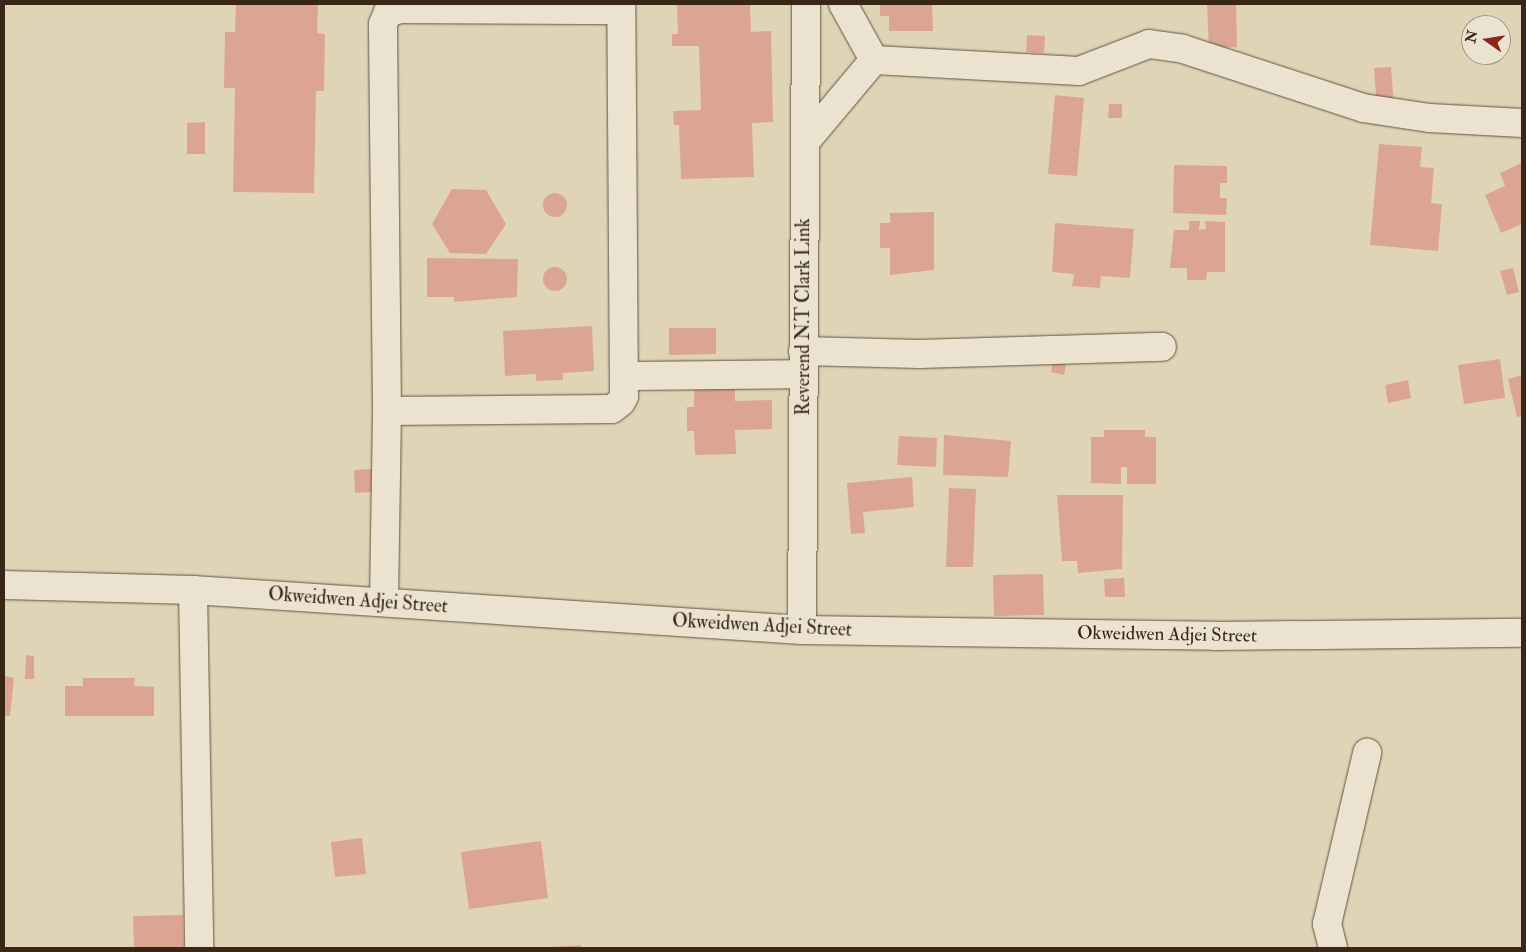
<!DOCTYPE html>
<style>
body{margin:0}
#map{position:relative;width:1526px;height:952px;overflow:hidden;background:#e0d4b7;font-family:"IM FELL Double Pica",serif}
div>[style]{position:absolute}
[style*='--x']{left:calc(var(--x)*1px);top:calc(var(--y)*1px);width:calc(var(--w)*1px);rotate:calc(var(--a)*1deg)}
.building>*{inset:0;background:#dba592}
.round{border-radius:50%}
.roads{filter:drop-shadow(0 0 1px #63523f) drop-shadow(0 0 1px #63523f)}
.minor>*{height:28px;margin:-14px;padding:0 14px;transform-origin:14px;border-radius:14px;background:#ebe3d0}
span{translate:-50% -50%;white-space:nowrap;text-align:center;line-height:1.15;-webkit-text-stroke:5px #ebe3d0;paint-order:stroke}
.street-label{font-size:19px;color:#392617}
.frame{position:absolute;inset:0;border:5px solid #392617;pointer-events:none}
.north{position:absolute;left:1461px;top:15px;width:50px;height:50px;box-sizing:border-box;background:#ebe3d0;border:1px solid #a49786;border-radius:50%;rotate:283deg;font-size:14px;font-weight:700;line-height:20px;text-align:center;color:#392617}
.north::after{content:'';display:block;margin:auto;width:18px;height:22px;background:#8f2418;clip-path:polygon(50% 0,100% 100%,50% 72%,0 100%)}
</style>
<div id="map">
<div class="building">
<div style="clip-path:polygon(236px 4px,318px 4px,317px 33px,325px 34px,324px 91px,316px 91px,314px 193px,233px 192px,235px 88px,224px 88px,225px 32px,235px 32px)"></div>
<div style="clip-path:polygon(677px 4px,750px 4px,751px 32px,771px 31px,773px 122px,752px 123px,754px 177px,681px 179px,679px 125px,674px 125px,673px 111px,701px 110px,699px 46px,672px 46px,672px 34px,678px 34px)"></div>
<div style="clip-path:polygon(880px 4px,932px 4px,933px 31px,889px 31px,889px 16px,880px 16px)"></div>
<div style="clip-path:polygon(1207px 4px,1236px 4px,1237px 47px,1209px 48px)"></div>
<div style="clip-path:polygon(1027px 35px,1045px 36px,1044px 53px,1026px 52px)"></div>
<div style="clip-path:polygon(1391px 67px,1394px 107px,1377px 108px,1374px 68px)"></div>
<div style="clip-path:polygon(1055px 95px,1084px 98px,1077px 176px,1048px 174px)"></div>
<div style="clip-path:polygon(1109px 104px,1122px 104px,1122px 118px,1108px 118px)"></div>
<div style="clip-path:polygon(205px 122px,205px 154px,187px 154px,187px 123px)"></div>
<div style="clip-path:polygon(1379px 144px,1422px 147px,1420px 167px,1434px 168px,1431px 203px,1442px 204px,1438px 251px,1370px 245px)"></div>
<div style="clip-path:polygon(1522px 163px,1522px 224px,1501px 233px,1485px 195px,1505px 186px,1500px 173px)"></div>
<div style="clip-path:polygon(1174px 165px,1227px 166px,1227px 183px,1220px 183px,1220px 198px,1227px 198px,1226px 215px,1173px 213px)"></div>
<div style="clip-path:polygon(452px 189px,486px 190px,506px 224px,486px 254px,450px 253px,432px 224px)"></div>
<div class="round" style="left:543px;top:193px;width:24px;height:24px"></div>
<div style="clip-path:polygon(934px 212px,934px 270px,890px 275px,890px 248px,880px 248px,880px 223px,890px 223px,890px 213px)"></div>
<div style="clip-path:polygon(1189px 221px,1200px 221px,1199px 230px,1206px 229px,1205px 221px,1225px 222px,1225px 272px,1207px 272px,1206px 280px,1187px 280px,1187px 268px,1170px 268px,1174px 230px,1189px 230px)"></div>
<div style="clip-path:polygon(1055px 223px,1134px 229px,1130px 278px,1101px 276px,1100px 288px,1072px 286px,1074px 274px,1052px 272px)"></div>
<div style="clip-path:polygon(427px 258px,518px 259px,517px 297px,454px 302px,454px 297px,427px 297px)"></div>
<div class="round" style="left:543px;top:267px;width:24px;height:24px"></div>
<div style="clip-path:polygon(1513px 268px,1519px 292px,1507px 295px,1500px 271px)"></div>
<div style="clip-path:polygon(592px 326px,594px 371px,563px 373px,563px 380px,536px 381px,536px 374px,505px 376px,503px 331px)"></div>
<div style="clip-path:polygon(669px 328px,716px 328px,716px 354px,669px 355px)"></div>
<div style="clip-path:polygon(1053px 358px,1067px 361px,1064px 375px,1051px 372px)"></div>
<div style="clip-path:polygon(1500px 359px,1505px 398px,1464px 404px,1458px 365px)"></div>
<div style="clip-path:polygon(1522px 375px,1522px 416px,1517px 417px,1508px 379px)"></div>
<div style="clip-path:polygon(1408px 380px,1411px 398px,1388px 403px,1385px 385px)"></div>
<div style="clip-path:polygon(694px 389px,735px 389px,735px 401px,772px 400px,772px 429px,735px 430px,736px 454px,695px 455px,694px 431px,687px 431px,687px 407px,694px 407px)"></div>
<div style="clip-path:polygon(1104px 430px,1145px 430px,1145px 437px,1156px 437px,1156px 484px,1127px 484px,1127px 467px,1121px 467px,1121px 484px,1091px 483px,1091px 437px,1104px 437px)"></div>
<div style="clip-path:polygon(944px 435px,1011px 441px,1008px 477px,943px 475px)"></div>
<div style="clip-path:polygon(899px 436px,937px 438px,936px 467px,897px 465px)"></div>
<div style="clip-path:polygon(372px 469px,372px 492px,355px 493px,354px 470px)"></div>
<div style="clip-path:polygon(912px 477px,914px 507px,863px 512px,865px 533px,851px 534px,847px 483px)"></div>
<div style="clip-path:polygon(949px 488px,976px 489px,973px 567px,946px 567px)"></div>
<div style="clip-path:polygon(1057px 495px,1123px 495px,1122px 569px,1078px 573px,1077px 561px,1062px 561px)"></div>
<div style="clip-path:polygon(1043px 574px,1044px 615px,994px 616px,993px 575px)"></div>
<div style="clip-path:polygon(1124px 578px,1125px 597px,1105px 597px,1104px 579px)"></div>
<div style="clip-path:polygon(26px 655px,34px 656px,34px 679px,25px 679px)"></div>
<div style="clip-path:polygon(4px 676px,14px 678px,10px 716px,4px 716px)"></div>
<div style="clip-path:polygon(83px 678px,135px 678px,134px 686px,154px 687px,154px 716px,65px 716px,65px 686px,83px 686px)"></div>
<div style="clip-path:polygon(362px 838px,366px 874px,335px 877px,331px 842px)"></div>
<div style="clip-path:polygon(541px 841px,548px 898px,469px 909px,461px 852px)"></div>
<div style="clip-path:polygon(183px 915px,184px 948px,134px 948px,133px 916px)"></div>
<div style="clip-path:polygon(581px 945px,581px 948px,551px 948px,551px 947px)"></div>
</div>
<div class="roads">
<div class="minor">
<div style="--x:843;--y:4;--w:64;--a:61"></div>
<div style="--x:874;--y:60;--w:205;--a:3.1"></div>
<div style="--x:1079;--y:71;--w:75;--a:-21.1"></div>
<div style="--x:1149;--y:44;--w:34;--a:8"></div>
<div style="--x:1183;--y:49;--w:189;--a:18.1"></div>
<div style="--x:1363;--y:108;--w:68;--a:8.5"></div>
<div style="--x:1430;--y:118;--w:92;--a:3.1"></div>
<div style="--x:806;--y:141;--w:106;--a:-50"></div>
<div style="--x:803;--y:351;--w:116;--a:1.5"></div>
<div style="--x:919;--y:354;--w:243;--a:-1.7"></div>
<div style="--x:624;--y:376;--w:179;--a:-0.6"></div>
<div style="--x:387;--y:411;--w:225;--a:-0.5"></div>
<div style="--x:612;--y:409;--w:11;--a:-38"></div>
<div style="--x:621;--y:402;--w:7;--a:-63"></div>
<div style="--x:624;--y:396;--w:392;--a:-90.4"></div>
<div style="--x:4;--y:585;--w:189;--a:1.5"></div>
<div style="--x:193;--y:590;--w:610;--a:3.76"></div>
<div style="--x:802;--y:630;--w:413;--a:0.8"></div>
<div style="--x:1215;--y:636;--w:307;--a:-0.6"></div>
<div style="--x:193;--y:590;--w:358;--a:89"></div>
<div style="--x:384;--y:602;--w:191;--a:-89.1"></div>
<div style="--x:387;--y:411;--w:387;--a:-90.6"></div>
<div style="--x:383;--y:24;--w:13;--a:-67"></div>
<div style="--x:388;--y:12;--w:13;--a:-13"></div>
<div style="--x:401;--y:9;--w:220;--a:0.3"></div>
<div style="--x:802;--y:630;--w:626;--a:-89.63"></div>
<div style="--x:1333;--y:948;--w:25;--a:-104"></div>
<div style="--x:1327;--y:924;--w:176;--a:-76.8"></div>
</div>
</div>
<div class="street-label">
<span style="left:804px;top:317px;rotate:-90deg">Reverend N.T Clark Link</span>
<span style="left:358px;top:601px;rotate:4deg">Okweidwen Adjei Street</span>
<span style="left:762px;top:626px;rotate:3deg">Okweidwen Adjei Street</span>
<span style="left:1167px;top:635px;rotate:1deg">Okweidwen Adjei Street</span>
</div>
<div class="frame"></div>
<div class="north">N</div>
</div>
